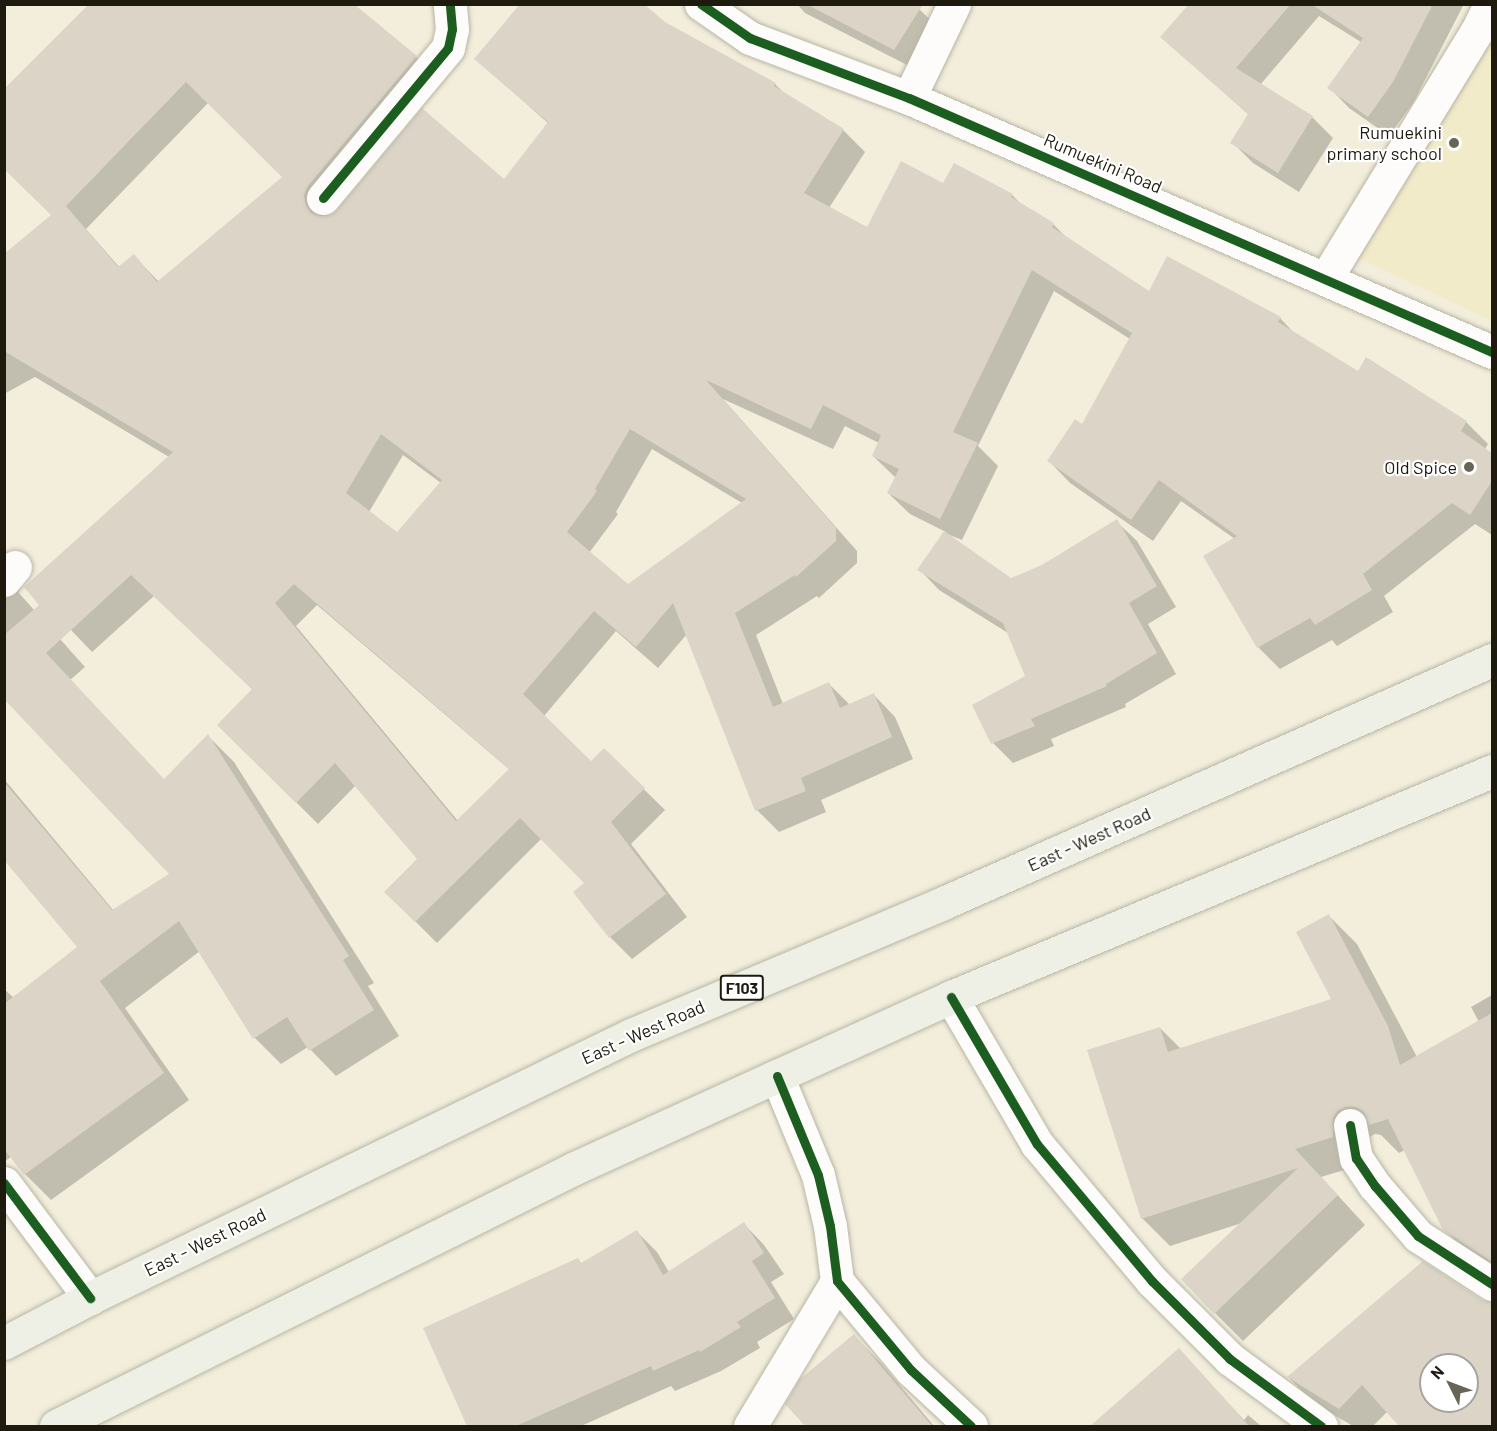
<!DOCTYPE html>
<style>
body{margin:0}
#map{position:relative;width:1497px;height:1431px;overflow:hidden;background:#f2eedb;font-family:Barlow,sans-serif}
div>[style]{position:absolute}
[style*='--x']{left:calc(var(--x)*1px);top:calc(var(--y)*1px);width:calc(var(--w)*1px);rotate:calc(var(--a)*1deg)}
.built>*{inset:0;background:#f2ebca}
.shadow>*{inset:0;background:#0003}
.building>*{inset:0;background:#dcd5c7}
.roads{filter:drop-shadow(0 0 2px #b9b5a6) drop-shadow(0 0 2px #b9b5a6)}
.street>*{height:33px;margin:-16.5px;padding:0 16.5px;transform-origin:16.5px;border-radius:16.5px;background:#fdfcfa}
.secondary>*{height:33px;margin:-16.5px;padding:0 16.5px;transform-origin:16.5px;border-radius:16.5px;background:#fdfcfa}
.primary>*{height:33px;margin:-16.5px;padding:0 16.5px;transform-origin:16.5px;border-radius:16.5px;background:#eef0e5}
.cycleway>*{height:9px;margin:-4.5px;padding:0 4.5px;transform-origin:4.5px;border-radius:4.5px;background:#1b5e20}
.dots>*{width:16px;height:16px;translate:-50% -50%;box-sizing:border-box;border:3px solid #fff;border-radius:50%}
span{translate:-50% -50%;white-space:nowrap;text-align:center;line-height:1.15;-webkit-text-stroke:4.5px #fff;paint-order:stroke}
.shield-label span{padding:2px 4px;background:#fff;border:2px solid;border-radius:4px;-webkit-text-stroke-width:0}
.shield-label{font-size:16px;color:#1e1b0e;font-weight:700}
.poi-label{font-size:18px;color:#1e1b0e}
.right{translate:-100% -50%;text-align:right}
.street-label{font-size:18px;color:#1e1b0e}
.frame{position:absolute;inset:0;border:6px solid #1e1b0e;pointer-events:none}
.north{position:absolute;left:1419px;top:1353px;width:60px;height:60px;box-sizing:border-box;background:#fff;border:2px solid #a5a49f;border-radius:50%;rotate:312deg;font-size:16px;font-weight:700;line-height:24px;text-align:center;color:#1e1b0e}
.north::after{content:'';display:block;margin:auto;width:21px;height:27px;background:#686556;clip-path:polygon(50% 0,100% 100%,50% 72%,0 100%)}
</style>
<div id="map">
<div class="built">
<div style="clip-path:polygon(1492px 5px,1492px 321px,1354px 256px)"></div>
</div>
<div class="shadow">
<div style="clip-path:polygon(evenodd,89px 4px,416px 57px,438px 79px,330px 208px,326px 217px,504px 181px,549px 124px,476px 59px,520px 8px,516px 4px,642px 4px,664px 24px,775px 84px,785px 94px,843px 130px,865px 152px,829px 208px,867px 229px,944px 185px,1012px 195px,1023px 206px,1053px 224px,1068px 239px,1149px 293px,1280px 318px,1297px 336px,1358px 373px,1367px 359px,1466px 422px,1488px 444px,1485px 449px,1492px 454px,1492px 535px,1475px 524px,1384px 596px,1393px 612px,1337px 646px,1332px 640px,1280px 669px,1258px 647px,1235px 539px,1181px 501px,1153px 541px,1070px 483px,1049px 461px,1083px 427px,1130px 339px,1054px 291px,978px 446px,998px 466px,962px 540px,947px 534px,1011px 580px,1042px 566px,1116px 521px,1137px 541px,1176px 607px,1148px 624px,1176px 674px,1125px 704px,1126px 707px,1051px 739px,1054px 746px,1013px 763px,993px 743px,1027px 677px,1008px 633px,939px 590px,919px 569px,946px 532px,910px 514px,888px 493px,896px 478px,873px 456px,879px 443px,845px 426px,833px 449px,723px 399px,857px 551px,857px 563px,819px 598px,817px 596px,756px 635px,783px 704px,828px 683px,850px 705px,874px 695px,895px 717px,913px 759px,821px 800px,826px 812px,779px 832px,757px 810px,687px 634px,658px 668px,616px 631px,544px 716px,591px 763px,604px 750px,665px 810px,631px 844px,687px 917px,632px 959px,610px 937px,575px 892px,586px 883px,542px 838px,437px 943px,386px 892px,419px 860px,356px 785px,318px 824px,219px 725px,253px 690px,154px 596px,92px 652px,71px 630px,40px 574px,169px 457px,35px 377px,4px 394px,4px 256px,53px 215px,89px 4px,208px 103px,284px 177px,159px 282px,134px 256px,120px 268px,86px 229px,208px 103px,89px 4px,652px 449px,742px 503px,628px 586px,589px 553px,618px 514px,616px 512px,652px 449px,89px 4px,403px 455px,441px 483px,397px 534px,369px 512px,403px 455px,89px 4px,317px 605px,510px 770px,458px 821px,296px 626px,317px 605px)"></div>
<div style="clip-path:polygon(797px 4px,922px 4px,919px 9px,940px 29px,915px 69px,805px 13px)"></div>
<div style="clip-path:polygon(1191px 4px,1464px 4px,1413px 103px,1389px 136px,1349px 108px,1329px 87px,1361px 42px,1319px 16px,1260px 85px,1312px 117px,1333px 138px,1299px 192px,1253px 163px,1232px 142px,1249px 115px,1162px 37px)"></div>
<div style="clip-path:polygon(4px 572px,20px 590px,18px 592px,85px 667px,70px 680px,164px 780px,208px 736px,234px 762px,374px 983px,368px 986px,399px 1036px,336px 1076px,308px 1047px,281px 1064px,255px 1038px,200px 951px,125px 1008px,189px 1100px,51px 1200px,25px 1174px,12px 1156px,4px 1162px,4px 989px,14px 998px,79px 947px,4px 857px,4px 779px,114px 911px,171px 874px,4px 697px)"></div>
<div style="clip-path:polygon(1329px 916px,1357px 944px,1417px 1057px,1479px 1022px,1471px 1007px,1492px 995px,1492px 1270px,1473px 1258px,1444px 1229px,1405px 1150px,1399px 1153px,1381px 1135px,1375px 1134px,1366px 1139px,1361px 1165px,1321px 1177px,1365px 1225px,1243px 1341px,1215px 1313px,1242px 1223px,1170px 1246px,1142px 1218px,1160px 1028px,1181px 1049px,1334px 1000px)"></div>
<div style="clip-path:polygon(744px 1224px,764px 1245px,784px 1274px,771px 1282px,794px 1319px,757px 1342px,760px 1348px,721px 1371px,675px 1391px,671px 1386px,581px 1426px,469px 1426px,425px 1329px,578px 1259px,582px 1264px,637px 1232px,657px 1252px,669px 1272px)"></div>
<div style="clip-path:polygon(evenodd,1482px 1301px,1492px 1304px,1492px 1426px,1401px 1426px,1389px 1410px,1373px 1426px,1353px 1426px,1315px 1404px,1289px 1378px,1482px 1301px,1431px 1365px,1467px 1365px,1467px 1401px,1431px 1401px,1431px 1365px)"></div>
<div style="clip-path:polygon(854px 1336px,880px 1362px,934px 1426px,806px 1426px,787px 1404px)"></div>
<div style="clip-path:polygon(1179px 1350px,1244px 1420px,1248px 1415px,1261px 1426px,1092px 1426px)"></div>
</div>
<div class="building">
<div style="clip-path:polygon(evenodd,89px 4px,354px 4px,417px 56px,308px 186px,304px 195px,306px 205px,311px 213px,320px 216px,330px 215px,337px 210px,422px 108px,504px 179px,548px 122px,474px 59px,520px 4px,644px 4px,665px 22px,776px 83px,774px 86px,844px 129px,804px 193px,867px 227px,901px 161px,943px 183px,954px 163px,1013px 194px,1011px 197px,1054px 223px,1052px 227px,1149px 291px,1167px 256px,1281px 317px,1278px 322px,1358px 371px,1366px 357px,1467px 421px,1461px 431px,1492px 453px,1492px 481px,1470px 515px,1452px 503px,1363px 574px,1372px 590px,1315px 625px,1310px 618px,1257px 648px,1203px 556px,1237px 536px,1159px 480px,1131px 520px,1047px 461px,1075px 419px,1082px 424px,1132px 333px,1032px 270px,953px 432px,978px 443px,940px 519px,887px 493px,899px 469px,872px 456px,881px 435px,823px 405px,811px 429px,706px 380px,836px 528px,836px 541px,796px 577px,795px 575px,735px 613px,773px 707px,829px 682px,840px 708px,874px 693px,892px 737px,801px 778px,806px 791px,755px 811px,673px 603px,636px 647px,594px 611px,523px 694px,591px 761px,604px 748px,645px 788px,611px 822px,666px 894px,609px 938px,573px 892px,584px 883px,520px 818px,415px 922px,384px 892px,417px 859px,335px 763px,296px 803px,217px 725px,252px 689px,131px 575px,46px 653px,164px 779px,208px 734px,349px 956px,343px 960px,374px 1010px,309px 1051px,287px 1017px,253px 1039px,179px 921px,100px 981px,164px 1073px,24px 1175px,4px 1149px,4px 1004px,77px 947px,4px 860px,4px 782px,112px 910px,169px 874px,4px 699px,4px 635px,39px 605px,24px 587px,173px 452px,4px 351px,4px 254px,51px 215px,4px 169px,4px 89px,89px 4px,186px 82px,282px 177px,157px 282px,134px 254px,118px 267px,66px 206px,186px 82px,89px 4px,630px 429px,746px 499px,628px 584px,567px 532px,597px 491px,595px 489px,630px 429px,89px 4px,381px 434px,442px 480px,397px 532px,346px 493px,381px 434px,89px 4px,294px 584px,509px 769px,456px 821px,275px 603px,294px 584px)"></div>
<div style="clip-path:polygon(806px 4px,923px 4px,894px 50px)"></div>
<div style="clip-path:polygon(1189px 4px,1291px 4px,1236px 68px,1313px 116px,1278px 173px,1230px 143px,1248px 114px,1160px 37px)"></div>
<div style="clip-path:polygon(1311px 4px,1433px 4px,1393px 82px,1368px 117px,1327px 88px,1363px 38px)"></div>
<div style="clip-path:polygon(1117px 519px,1157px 586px,1129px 603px,1157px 653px,1106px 684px,1107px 686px,1031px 719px,1035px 726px,991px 744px,972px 705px,1025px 676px,1003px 623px,917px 570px,944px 531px,1011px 578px,1042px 565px)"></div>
<div style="clip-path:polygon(1329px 914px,1388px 1026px,1400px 1065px,1492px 1013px,1492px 1262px,1443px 1230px,1388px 1119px,1369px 1125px,1364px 1112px,1356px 1107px,1346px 1107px,1337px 1111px,1333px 1118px,1333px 1137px,1295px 1149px,1338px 1195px,1214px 1314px,1181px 1279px,1298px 1168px,1141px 1219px,1087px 1050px,1160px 1027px,1168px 1052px,1331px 999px,1296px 932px)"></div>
<div style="clip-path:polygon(744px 1222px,764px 1253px,752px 1261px,775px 1298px,737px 1322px,741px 1327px,700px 1352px,699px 1350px,653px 1371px,651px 1366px,516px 1426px,467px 1426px,423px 1328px,578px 1258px,581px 1263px,637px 1230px,663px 1275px)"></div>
<div style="clip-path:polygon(evenodd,1423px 1261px,1482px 1300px,1492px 1302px,1492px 1426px,1399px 1426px,1362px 1385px,1339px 1409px,1287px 1377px,1423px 1261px,1431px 1365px,1467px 1365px,1467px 1401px,1431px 1401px,1431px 1365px)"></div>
<div style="clip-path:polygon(854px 1334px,932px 1426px,805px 1426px,785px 1404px,799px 1380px)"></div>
<div style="clip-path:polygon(1179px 1348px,1249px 1426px,1090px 1426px)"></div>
</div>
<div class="roads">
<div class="street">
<div style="--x:909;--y:98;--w:104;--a:-64.4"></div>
<div style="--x:323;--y:198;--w:195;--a:-50.2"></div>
<div style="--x:448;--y:48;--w:19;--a:-78"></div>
<div style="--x:452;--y:29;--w:25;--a:-95"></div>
<div style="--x:1326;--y:278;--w:289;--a:-58.6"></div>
<div style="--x:1477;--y:31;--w:30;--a:-64"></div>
<div style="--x:4;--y:580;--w:17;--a:-50"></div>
<div style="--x:951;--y:997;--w:170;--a:59.7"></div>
<div style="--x:1037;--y:1144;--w:179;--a:50"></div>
<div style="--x:1152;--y:1281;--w:110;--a:45"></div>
<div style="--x:1230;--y:1359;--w:113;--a:36.4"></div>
<div style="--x:777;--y:1076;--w:107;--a:67.5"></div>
<div style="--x:818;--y:1175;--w:52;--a:76.8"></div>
<div style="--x:830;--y:1226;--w:55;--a:82.7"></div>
<div style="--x:837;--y:1281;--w:116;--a:50.3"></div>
<div style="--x:911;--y:1370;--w:82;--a:43"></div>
<div style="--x:1350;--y:1125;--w:34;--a:80"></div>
<div style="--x:1356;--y:1158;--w:34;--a:56"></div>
<div style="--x:1375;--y:1186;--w:66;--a:49.3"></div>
<div style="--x:1418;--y:1236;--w:88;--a:33"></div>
<div style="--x:4;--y:1183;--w:144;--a:53.2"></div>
<div style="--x:750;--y:1426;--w:169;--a:-59"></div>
</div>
<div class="secondary">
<div style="--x:701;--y:4;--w:60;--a:34.8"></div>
<div style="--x:750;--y:38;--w:170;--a:20.7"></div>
<div style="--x:909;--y:98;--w:636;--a:23.54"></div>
</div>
<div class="primary">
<div style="--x:4;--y:1343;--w:97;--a:-27.6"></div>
<div style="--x:90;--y:1298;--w:602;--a:-25.93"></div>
<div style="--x:631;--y:1035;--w:337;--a:-22.9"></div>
<div style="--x:941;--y:904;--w:603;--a:-23.89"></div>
<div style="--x:56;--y:1426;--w:580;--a:-26.43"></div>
<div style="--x:575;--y:1168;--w:222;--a:-24.5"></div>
<div style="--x:777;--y:1076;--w:191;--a:-24.4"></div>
<div style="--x:951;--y:997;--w:586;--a:-22.67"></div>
</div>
</div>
<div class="cycleway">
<div style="--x:701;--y:4;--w:60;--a:34.8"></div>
<div style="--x:750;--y:38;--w:170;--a:20.7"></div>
<div style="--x:909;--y:98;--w:636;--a:23.54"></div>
<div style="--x:323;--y:198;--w:195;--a:-50.2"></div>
<div style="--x:448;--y:48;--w:19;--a:-78"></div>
<div style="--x:452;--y:29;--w:25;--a:-95"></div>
<div style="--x:951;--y:997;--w:170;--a:59.7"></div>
<div style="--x:1037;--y:1144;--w:179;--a:50"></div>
<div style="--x:1152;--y:1281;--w:110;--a:45"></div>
<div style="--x:1230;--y:1359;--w:113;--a:36.4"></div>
<div style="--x:777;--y:1076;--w:107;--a:67.5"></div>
<div style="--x:818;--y:1175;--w:52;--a:76.8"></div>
<div style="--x:830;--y:1226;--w:55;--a:82.7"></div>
<div style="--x:837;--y:1281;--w:116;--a:50.3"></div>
<div style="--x:911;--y:1370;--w:82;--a:43"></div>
<div style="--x:1350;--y:1125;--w:34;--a:80"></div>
<div style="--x:1356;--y:1158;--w:34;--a:56"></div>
<div style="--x:1375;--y:1186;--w:66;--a:49.3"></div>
<div style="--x:1418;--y:1236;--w:88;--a:33"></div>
<div style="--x:4;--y:1183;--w:144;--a:53.2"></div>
</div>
<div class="dots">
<div style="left:1454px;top:143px;background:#686556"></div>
<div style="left:1469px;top:467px;background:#686556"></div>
</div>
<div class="shield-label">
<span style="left:742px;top:988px">F103</span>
</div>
<div class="poi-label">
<span class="right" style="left:1442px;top:143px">Rumuekini<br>primary school</span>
<span class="right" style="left:1457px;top:467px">Old Spice</span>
</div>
<div class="street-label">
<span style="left:1103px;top:163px;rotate:23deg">Rumuekini Road</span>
<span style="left:1089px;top:839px;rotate:-24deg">East - West Road</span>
<span style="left:643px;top:1032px;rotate:-24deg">East - West Road</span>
<span style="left:205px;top:1242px;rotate:-26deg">East - West Road</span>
</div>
<div class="frame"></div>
<div class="north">N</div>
</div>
